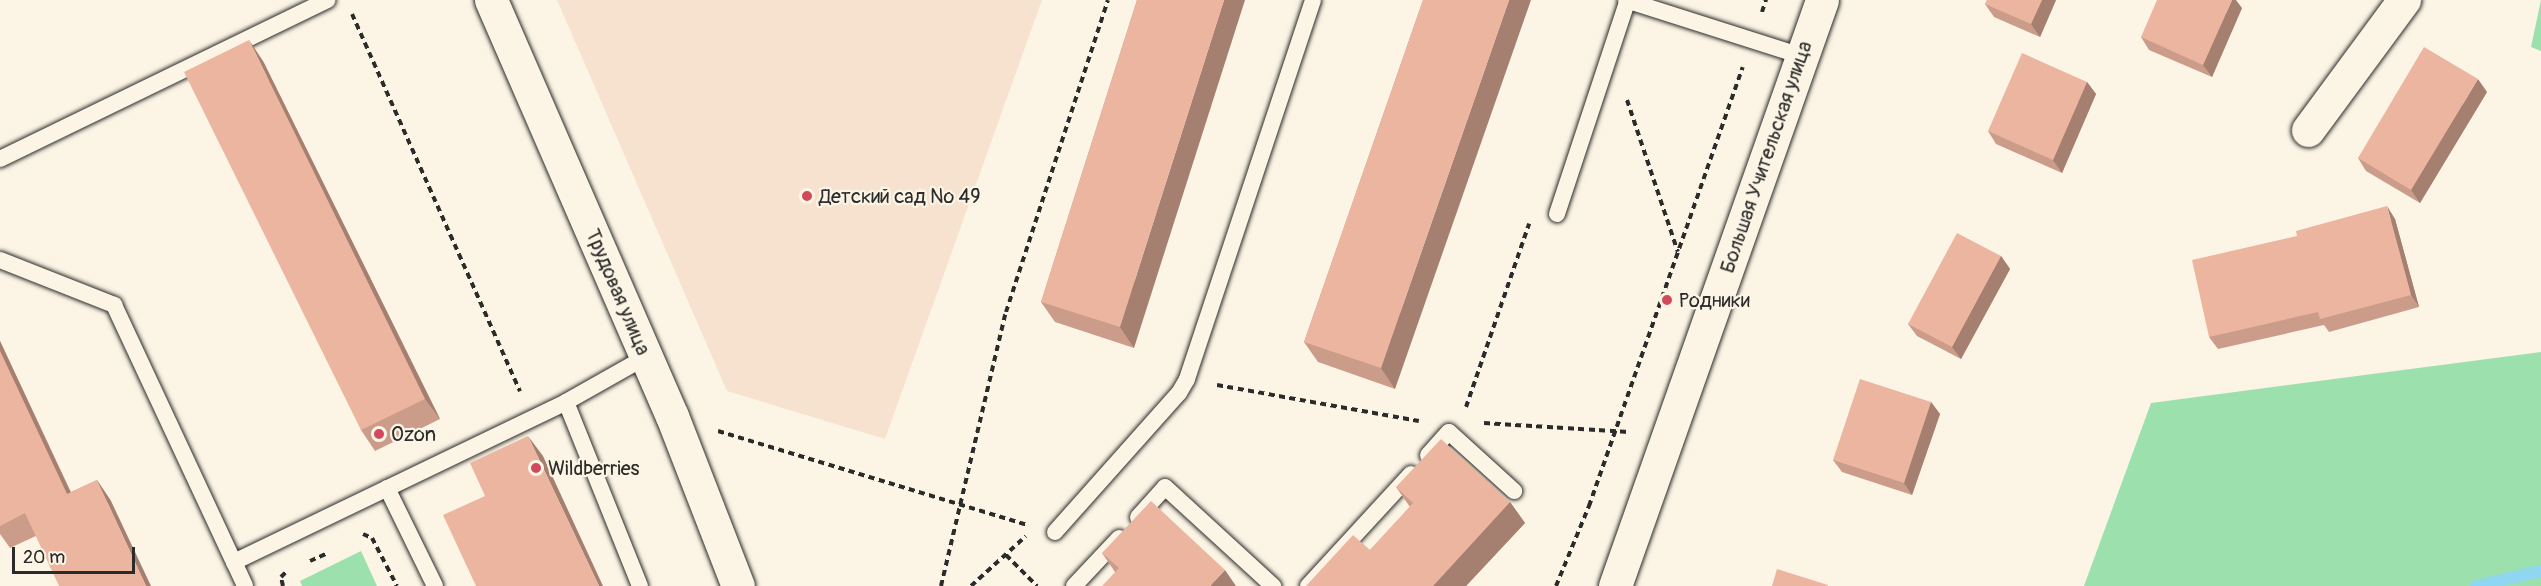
<!DOCTYPE html>
<meta charset="utf-8">
<style>
body{margin:0}
#map{position:relative;width:2541px;height:586px;overflow:hidden;background:#fcf5e5;font-family:Pangolin,sans-serif}
div>[style]{position:absolute}
[style*='--x']{left:calc(var(--x)*1px);top:calc(var(--y)*1px);width:calc(var(--w)*1px);rotate:calc(var(--a)*1deg)}
.built>*{inset:0;background:#f7e2d0}
.green>*{inset:0;background:#9be0ad}
.stream>*{height:12px;margin:-6px;padding:0 6px;transform-origin:6px;border-radius:6px;background:#8fd7f1}
.path>*{height:4px;margin-top:-2px;transform-origin:0;background:repeating-linear-gradient(90deg,#2b2b2b 0 6px,transparent 0 10.5px)}
.roads{filter:drop-shadow(0 0 2px #2b2b2b) drop-shadow(0 0 2px #2b2b2b)}
.service>*{height:16px;margin:-8px;padding:0 8px;transform-origin:8px;border-radius:8px;background:#fcf5e5}
.minor>*{height:33px;margin:-16.5px;padding:0 16.5px;transform-origin:16.5px;border-radius:16.5px;background:#fcf5e5}
.secondary>*{height:33px;margin:-16.5px;padding:0 16.5px;transform-origin:16.5px;border-radius:16.5px;background:#fcf5e5}
.wall>*{inset:0;background:#cb9c8a}
.shaded-wall>*{inset:0;background:#a57f70}
.building>*{inset:0;background:#ecb5a0}
.dots>*{width:16px;height:16px;translate:-50% -50%;box-sizing:border-box;border:3px solid #fcf5e5;border-radius:50%}
span{translate:-50% -50%;white-space:nowrap;text-align:center;line-height:1.15;-webkit-text-stroke:4.5px #fcf5e5;paint-order:stroke}
.street-label{font-size:20px;color:#2b2b2b}
.poi-label{font-size:20px;color:#2b2b2b}
.left{translate:0 -50%;text-align:left}
.scale{position:absolute;left:12px;top:547px;width:123px;height:27px;box-sizing:border-box;border:3px solid #2b2b2b;border-top:0;padding-left:8px;font-size:18px;line-height:21px;white-space:nowrap;color:#2b2b2b;-webkit-text-stroke:4px #fcf5e5;paint-order:stroke}
</style>
<div id="map">
<div class="built">
<div style="clip-path:polygon(557px 0,1042px 0,885px 439px,727px 391px)"></div>
</div>
<div class="green">
<div style="clip-path:polygon(2541px 0,2541px 51px,2531px 47px)"></div>
<div style="clip-path:polygon(2541px 352px,2541px 586px,2084px 586px,2151px 403px)"></div>
<div style="clip-path:polygon(361px 551px,377px 586px,302px 586px,300px 581px)"></div>
</div>
<div class="stream">
<div style="--x:2476;--y:586;--w:67;--a:-13"></div>
</div>
<div class="path">
<div style="--x:1762;--y:12;--w:13;--a:-72"></div>
<div style="--x:352;--y:14;--w:413;--a:66"></div>
<div style="--x:1627;--y:100;--w:160;--a:71.5"></div>
<div style="--x:1217;--y:385;--w:205;--a:10.1"></div>
<div style="--x:1466;--y:407;--w:194;--a:-71"></div>
<div style="--x:1484;--y:423;--w:145;--a:3.6"></div>
<div style="--x:718;--y:431;--w:323;--a:16.9"></div>
<div style="--x:363;--y:534;--w:10;--a:24"></div>
<div style="--x:372;--y:538;--w:54;--a:62.5"></div>
<div style="--x:1006;--y:555;--w:44;--a:45"></div>
<div style="--x:310;--y:561;--w:20;--a:-24"></div>
<div style="--x:283;--y:586;--w:9;--a:-103"></div>
<div style="--x:281;--y:577;--w:8;--a:-45"></div>
<div style="--x:941;--y:586;--w:282;--a:-76.7"></div>
<div style="--x:1006;--y:312;--w:328;--a:-71.9"></div>
<div style="--x:971;--y:586;--w:74;--a:-42.3"></div>
<div style="--x:1556;--y:586;--w:87;--a:-67.6"></div>
<div style="--x:1589;--y:506;--w:465;--a:-70.7"></div>
</div>
<div class="roads">
<div class="service">
<div style="--x:1626;--y:0;--w:185;--a:17.7"></div>
<div style="--x:0;--y:159;--w:364;--a:-25.9"></div>
<div style="--x:1557;--y:214;--w:223;--a:-71.7"></div>
<div style="--x:0;--y:260;--w:123;--a:21.5"></div>
<div style="--x:114;--y:305;--w:284;--a:65"></div>
<div style="--x:234;--y:562;--w:369;--a:-25.7"></div>
<div style="--x:566;--y:402;--w:92;--a:-29.4"></div>
<div style="--x:566;--y:402;--w:198;--a:68.1"></div>
<div style="--x:1428;--y:455;--w:31;--a:-48"></div>
<div style="--x:1449;--y:432;--w:88;--a:42.2"></div>
<div style="--x:387;--y:488;--w:109;--a:63.9"></div>
<div style="--x:1138;--y:517;--w:40;--a:-48"></div>
<div style="--x:1165;--y:487;--w:147;--a:42.5"></div>
<div style="--x:1055;--y:532;--w:186;--a:-48.3"></div>
<div style="--x:1179;--y:393;--w:16;--a:-60"></div>
<div style="--x:1187;--y:379;--w:399;--a:-71.6"></div>
<div style="--x:234;--y:562;--w:26;--a:65"></div>
<div style="--x:1074;--y:586;--w:66;--a:-46.8"></div>
<div style="--x:1308;--y:586;--w:152;--a:-47.4"></div>
</div>
<div class="minor">
<div style="--x:491;--y:0;--w:454;--a:66.5"></div>
<div style="--x:672;--y:416;--w:182;--a:68.8"></div>
<div style="--x:2308;--y:130;--w:162;--a:-53.6"></div>
</div>
<div class="secondary">
<div style="--x:1615;--y:586;--w:621;--a:-70.54"></div>
</div>
</div>
<div class="wall">
<div style="clip-path:polygon(1137px 0,1134px 348px,1055px 322px,1041px 302px)"></div>
<div style="clip-path:polygon(1423px 0,1395px 389px,1318px 362px,1304px 342px)"></div>
<div style="clip-path:polygon(1987px 0,2056px 0,2040px 37px,1994px 17px,1985px 4px)"></div>
<div style="clip-path:polygon(2242px 8px,2212px 77px,2149px 50px,2141px 37px)"></div>
<div style="clip-path:polygon(263px 61px,440px 419px,375px 451px,361px 430px)"></div>
<div style="clip-path:polygon(2087px 82px,2096px 94px,2062px 173px,1996px 144px,1988px 131px)"></div>
<div style="clip-path:polygon(2487px 92px,2420px 203px,2366px 171px,2358px 158px)"></div>
<div style="clip-path:polygon(2395px 219px,2419px 307px,2329px 332px,2324px 325px,2218px 349px,2209px 337px)"></div>
<div style="clip-path:polygon(2001px 256px,2010px 269px,1961px 359px,1917px 336px,1908px 324px)"></div>
<div style="clip-path:polygon(0 341px,71px 492px,97px 480px,111px 501px,10px 548px,0 534px)"></div>
<div style="clip-path:polygon(1931px 402px,1940px 414px,1912px 495px,1842px 472px,1833px 460px)"></div>
<div style="clip-path:polygon(1396px 487px,1510px 502px,1525px 523px,1466px 586px,1306px 586px,1370px 550px,1410px 507px)"></div>
<div style="clip-path:polygon(1102px 553px,1236px 586px,1115px 572px)"></div>
</div>
<div class="shaded-wall">
<div style="clip-path:polygon(1224px 0,1245px 0,1134px 348px,1120px 327px)"></div>
<div style="clip-path:polygon(1509px 0,1531px 0,1395px 389px,1381px 368px)"></div>
<div style="clip-path:polygon(2042px 0,2056px 0,2040px 37px,2031px 24px)"></div>
<div style="clip-path:polygon(2232px 0,2236px 0,2242px 8px,2212px 77px,2203px 65px)"></div>
<div style="clip-path:polygon(249px 40px,263px 61px,440px 419px,425px 399px)"></div>
<div style="clip-path:polygon(2478px 79px,2487px 92px,2420px 203px,2411px 190px)"></div>
<div style="clip-path:polygon(2087px 82px,2096px 94px,2062px 173px,2053px 160px)"></div>
<div style="clip-path:polygon(2387px 206px,2395px 219px,2419px 307px,2411px 295px)"></div>
<div style="clip-path:polygon(2001px 256px,2010px 269px,1961px 359px,1952px 347px)"></div>
<div style="clip-path:polygon(0 341px,81px 515px,67px 494px,0 351px)"></div>
<div style="clip-path:polygon(1931px 402px,1940px 414px,1912px 495px,1904px 483px)"></div>
<div style="clip-path:polygon(528px 436px,543px 456px,603px 586px,599px 586px)"></div>
<div style="clip-path:polygon(97px 480px,111px 501px,151px 586px,146px 586px)"></div>
<div style="clip-path:polygon(1510px 502px,1525px 523px,1466px 586px,1433px 586px)"></div>
<div style="clip-path:polygon(1225px 570px,1236px 586px,1210px 586px)"></div>
</div>
<div class="building">
<div style="clip-path:polygon(1137px 0,1224px 0,1120px 327px,1041px 302px)"></div>
<div style="clip-path:polygon(1423px 0,1509px 0,1381px 368px,1304px 342px)"></div>
<div style="clip-path:polygon(1987px 0,2042px 0,2031px 24px,1985px 4px)"></div>
<div style="clip-path:polygon(2157px 0,2232px 0,2203px 65px,2141px 37px)"></div>
<div style="clip-path:polygon(249px 40px,425px 399px,361px 430px,184px 72px)"></div>
<div style="clip-path:polygon(2424px 47px,2478px 79px,2411px 190px,2358px 158px)"></div>
<div style="clip-path:polygon(2022px 53px,2087px 82px,2053px 160px,1988px 131px)"></div>
<div style="clip-path:polygon(2387px 206px,2411px 295px,2320px 319px,2318px 312px,2209px 337px,2192px 260px,2297px 236px,2296px 231px)"></div>
<div style="clip-path:polygon(1957px 233px,2001px 256px,1952px 347px,1908px 324px)"></div>
<div style="clip-path:polygon(0 351px,67px 494px,97px 480px,146px 586px,59px 586px,25px 513px,0 526px)"></div>
<div style="clip-path:polygon(1860px 379px,1931px 402px,1904px 483px,1833px 460px)"></div>
<div style="clip-path:polygon(528px 436px,599px 586px,476px 586px,443px 515px,485px 496px,470px 463px)"></div>
<div style="clip-path:polygon(1441px 439px,1510px 502px,1433px 586px,1306px 586px,1353px 535px,1370px 550px,1413px 503px,1396px 487px)"></div>
<div style="clip-path:polygon(1151px 501px,1225px 570px,1210px 586px,1102px 586px,1119px 568px,1102px 553px)"></div>
<div style="clip-path:polygon(1777px 569px,1828px 585px,1828px 586px,1772px 586px)"></div>
</div>
<div class="dots">
<div style="left:807px;top:196px;background:#d1495b"></div>
<div style="left:1667px;top:300px;background:#d1495b"></div>
<div style="left:379px;top:434px;background:#d1495b"></div>
<div style="left:536px;top:468px;background:#d1495b"></div>
</div>
<div class="street-label">
<span style="left:1766px;top:157px;rotate:-71deg">Большая Учительская улица</span>
<span style="left:618px;top:292px;rotate:67deg">Трудовая улица</span>
</div>
<div class="poi-label">
<span class="left" style="left:819px;top:196px">Детский сад № 49</span>
<span class="left" style="left:1679px;top:300px">Родники</span>
<span class="left" style="left:391px;top:434px">Ozon</span>
<span class="left" style="left:548px;top:468px">Wildberries</span>
</div>
<div class="scale">20 m</div>
</div>
